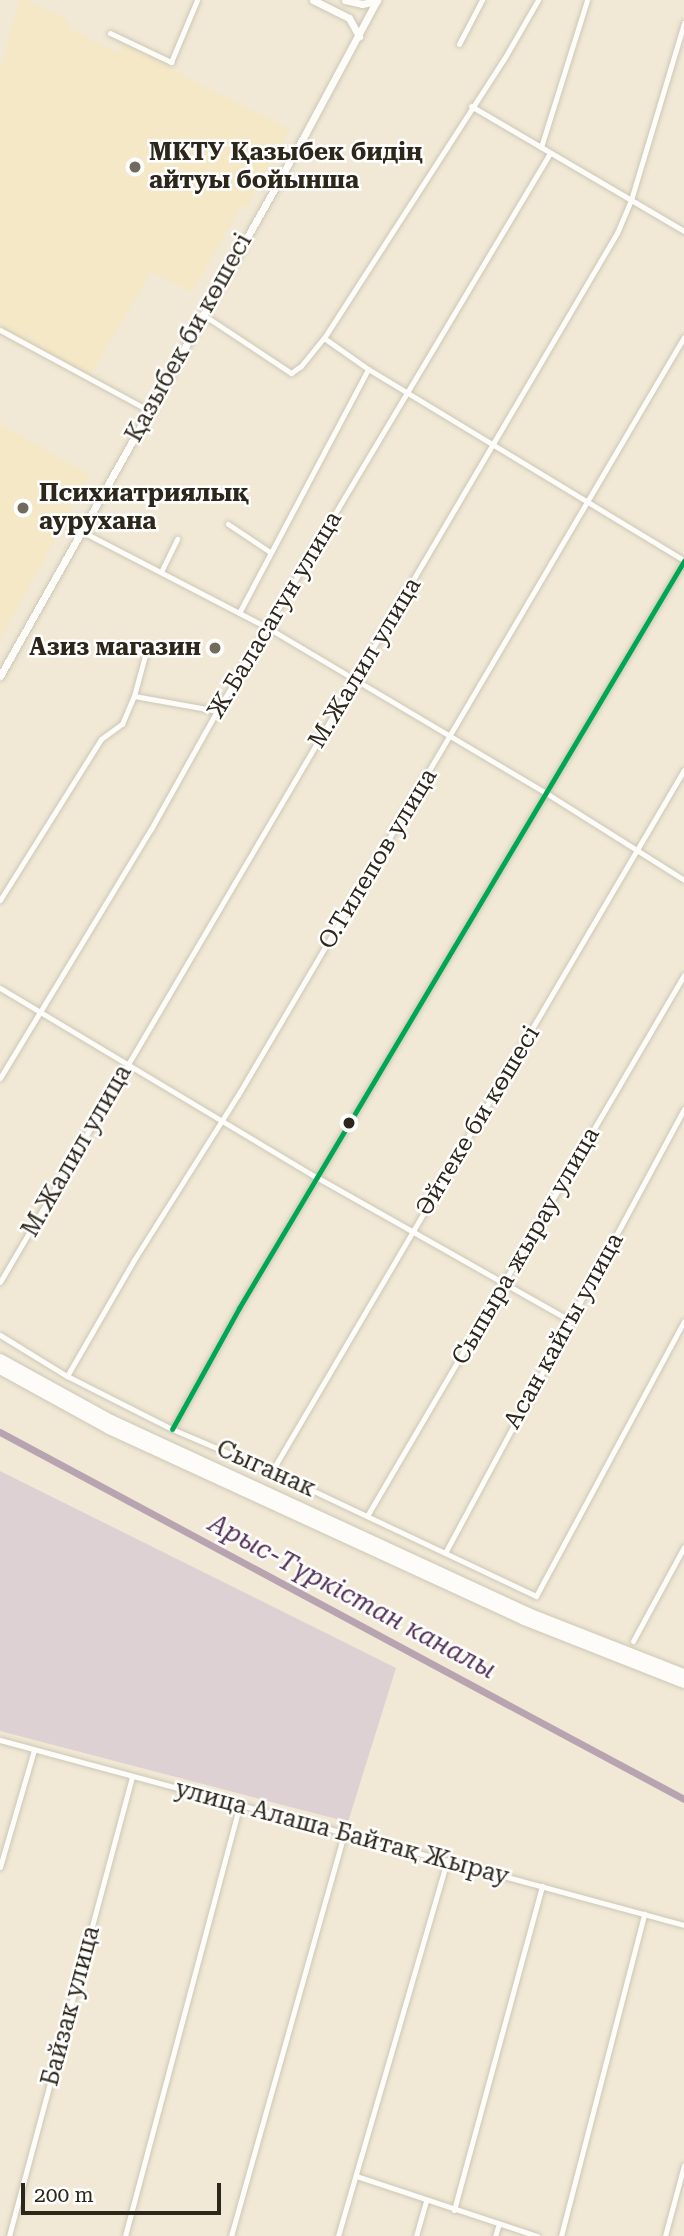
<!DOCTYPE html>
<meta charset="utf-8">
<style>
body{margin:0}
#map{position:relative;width:684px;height:2236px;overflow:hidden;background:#f1e9d5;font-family:"Roboto Serif",serif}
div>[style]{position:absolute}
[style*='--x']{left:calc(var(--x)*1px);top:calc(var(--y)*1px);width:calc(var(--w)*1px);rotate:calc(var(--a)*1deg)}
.built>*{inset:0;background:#f4e8c7}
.green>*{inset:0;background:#ded1d3}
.canal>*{height:7px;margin:-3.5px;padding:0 3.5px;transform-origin:3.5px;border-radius:3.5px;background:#b8a4b1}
.roads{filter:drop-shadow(0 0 2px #cdc7b7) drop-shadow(0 0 2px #cdc7b7)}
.street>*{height:5px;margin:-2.5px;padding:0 2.5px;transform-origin:2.5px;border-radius:2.5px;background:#fdfcf9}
.secondary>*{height:7px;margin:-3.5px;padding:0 3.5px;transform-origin:3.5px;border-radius:3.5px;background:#fdfcf9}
.highway>*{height:10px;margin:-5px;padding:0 5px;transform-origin:5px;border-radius:5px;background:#fdfcf9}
.bus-1>*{height:5px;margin:-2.5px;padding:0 2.5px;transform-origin:2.5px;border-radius:2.5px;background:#00a651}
.dots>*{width:19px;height:19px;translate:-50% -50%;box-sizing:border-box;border:4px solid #fff;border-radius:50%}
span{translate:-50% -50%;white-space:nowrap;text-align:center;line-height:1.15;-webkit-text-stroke:5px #fff;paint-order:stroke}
.poi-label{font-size:24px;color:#2c271a;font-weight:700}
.left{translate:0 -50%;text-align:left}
.right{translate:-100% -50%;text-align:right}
.street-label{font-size:24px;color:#2c271a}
.water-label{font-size:26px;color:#553159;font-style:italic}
.scale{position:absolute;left:21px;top:2183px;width:200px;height:32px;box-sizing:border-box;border:4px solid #2c271a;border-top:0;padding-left:9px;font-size:21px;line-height:24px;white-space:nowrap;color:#2c271a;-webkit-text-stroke:5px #fff;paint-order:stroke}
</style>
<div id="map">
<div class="built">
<div style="clip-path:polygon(19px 0,27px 0,70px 21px,67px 27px,118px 53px,126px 42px,193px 81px,290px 129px,248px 207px,242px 205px,192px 292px,151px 272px,90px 376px,0 327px,0 72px)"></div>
<div style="clip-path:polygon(0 424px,90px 475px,0 640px)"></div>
</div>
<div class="green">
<div style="clip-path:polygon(0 1471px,396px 1668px,348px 1822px,0 1731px)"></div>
</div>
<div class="canal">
<div style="--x:0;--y:1432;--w:776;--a:28.22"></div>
</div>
<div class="roads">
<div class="street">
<div style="--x:110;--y:33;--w:68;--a:25.4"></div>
<div style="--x:171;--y:62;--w:67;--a:-67.2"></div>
<div style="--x:459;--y:44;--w:50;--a:-62.4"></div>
<div style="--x:471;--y:106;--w:247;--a:30.4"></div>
<div style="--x:541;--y:147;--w:154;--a:-72.6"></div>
<div style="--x:202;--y:314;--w:107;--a:33.5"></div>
<div style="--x:291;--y:373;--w:12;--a:-35"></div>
<div style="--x:301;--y:366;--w:36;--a:-51"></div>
<div style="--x:324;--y:338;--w:332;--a:-57.2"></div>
<div style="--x:504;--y:59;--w:68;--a:-60"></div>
<div style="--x:0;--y:330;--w:168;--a:28.4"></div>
<div style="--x:368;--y:369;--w:369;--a:31.2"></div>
<div style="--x:228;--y:524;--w:50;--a:33.7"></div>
<div style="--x:83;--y:532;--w:208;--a:27.4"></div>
<div style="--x:268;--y:628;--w:323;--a:30.7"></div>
<div style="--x:546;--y:793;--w:163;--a:32.2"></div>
<div style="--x:161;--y:572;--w:37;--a:-64"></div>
<div style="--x:239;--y:613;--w:276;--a:-62.1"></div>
<div style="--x:368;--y:369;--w:54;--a:-144.8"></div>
<div style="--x:134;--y:696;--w:50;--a:-74.8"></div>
<div style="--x:0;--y:900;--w:190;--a:-57.9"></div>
<div style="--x:101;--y:739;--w:26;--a:-36"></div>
<div style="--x:122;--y:724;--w:30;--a:-67"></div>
<div style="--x:134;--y:696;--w:84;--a:10.2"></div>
<div style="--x:0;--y:988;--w:370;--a:30.9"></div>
<div style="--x:318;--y:1178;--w:291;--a:29.5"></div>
<div style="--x:0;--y:1078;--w:291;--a:-58.8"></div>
<div style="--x:151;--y:829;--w:135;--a:-60.8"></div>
<div style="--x:217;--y:711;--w:650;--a:-59.17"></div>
<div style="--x:0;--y:1282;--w:1217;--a:-59.54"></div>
<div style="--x:617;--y:233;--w:36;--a:-67"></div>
<div style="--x:631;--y:200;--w:185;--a:-73.3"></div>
<div style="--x:0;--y:1335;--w:79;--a:31.5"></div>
<div style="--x:67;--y:1376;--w:118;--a:26.8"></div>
<div style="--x:172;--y:1429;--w:117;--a:23.1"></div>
<div style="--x:280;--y:1475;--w:283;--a:25.3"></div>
<div style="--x:536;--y:1596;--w:312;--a:-61.7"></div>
<div style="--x:67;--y:1376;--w:134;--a:-60"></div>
<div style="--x:134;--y:1260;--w:195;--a:-57.8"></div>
<div style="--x:238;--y:1095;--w:879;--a:-59.53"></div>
<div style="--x:172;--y:1429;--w:138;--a:-61"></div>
<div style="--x:239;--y:1308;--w:870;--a:-59.22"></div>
<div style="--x:272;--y:1471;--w:813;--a:-59.56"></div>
<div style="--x:367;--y:1516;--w:627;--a:-59.63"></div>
<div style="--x:445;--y:1553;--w:504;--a:-61.71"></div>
<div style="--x:633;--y:1641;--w:107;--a:-61.5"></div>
<div style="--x:0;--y:1740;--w:709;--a:15.13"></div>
<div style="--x:0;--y:1867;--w:122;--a:-73.8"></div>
<div style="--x:356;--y:2176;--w:191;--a:18.3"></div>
<div style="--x:454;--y:2210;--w:336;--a:-74.8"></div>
<div style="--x:9;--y:2236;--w:476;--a:-75"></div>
<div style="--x:125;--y:2236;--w:446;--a:-75.1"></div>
<div style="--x:231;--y:2236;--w:419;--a:-74.3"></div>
<div style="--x:338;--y:2236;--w:391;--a:-73.8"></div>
<div style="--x:416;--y:2236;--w:37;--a:-74"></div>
<div style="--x:495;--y:2236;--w:13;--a:-72"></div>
<div style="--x:561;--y:2236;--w:333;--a:-75.5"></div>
<div style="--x:665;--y:2236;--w:73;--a:-75"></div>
</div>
<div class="secondary">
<div style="--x:313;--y:0;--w:40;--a:26.6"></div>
<div style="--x:349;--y:18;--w:21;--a:61"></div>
<div style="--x:345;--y:0;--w:17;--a:13"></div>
<div style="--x:362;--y:4;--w:15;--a:-11"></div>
<div style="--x:0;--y:676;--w:617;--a:-60.61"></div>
<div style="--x:303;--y:138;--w:157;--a:-61.8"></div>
</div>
<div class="highway">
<div style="--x:0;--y:1359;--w:129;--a:28.8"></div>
<div style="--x:113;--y:1421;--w:457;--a:24.8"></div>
<div style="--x:528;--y:1613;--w:168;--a:21.4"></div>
<div style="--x:0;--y:1369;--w:124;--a:28.8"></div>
<div style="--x:109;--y:1429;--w:457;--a:24.7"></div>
<div style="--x:524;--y:1620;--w:172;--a:21.5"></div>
</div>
</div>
<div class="bus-1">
<div style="--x:172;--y:1429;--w:138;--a:-61"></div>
<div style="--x:239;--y:1308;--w:870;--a:-59.22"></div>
</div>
<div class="dots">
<div style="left:135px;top:167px;background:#716b5b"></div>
<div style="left:23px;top:508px;background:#716b5b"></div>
<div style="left:215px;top:648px;background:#716b5b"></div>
<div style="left:349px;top:1123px;background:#2c271a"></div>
</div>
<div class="poi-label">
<span class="left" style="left:149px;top:167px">МКТУ Қазыбек бидің<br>айтуы бойынша</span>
<span class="left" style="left:39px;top:508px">Психиатриялық<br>аурухана</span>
<span class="right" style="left:201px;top:648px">Азиз магазин</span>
</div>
<div class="street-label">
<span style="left:189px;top:338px;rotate:-61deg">Қазыбек би көшесі</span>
<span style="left:275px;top:615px;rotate:-59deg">Ж.Баласагун улица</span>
<span style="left:365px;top:663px;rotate:-59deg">М.Жалил улица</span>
<span style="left:378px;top:859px;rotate:-59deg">О.Тилепов улица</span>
<span style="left:478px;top:1121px;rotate:-59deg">Әйтеке би көшесі</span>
<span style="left:77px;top:1151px;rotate:-60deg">М.Жалил улица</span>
<span style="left:526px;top:1246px;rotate:-60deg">Сыпыра жырау улица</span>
<span style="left:564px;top:1331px;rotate:-61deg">Асан кайгы улица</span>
<span style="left:266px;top:1469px;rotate:24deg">Сыганак</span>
<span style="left:342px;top:1833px;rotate:15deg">улица Алаша Байтақ Жырау</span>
<span style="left:71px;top:2006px;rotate:-75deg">Байзак улица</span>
</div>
<div class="water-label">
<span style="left:352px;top:1597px;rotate:28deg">Арыс-Түркістан каналы</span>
</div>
<div class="scale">200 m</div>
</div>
